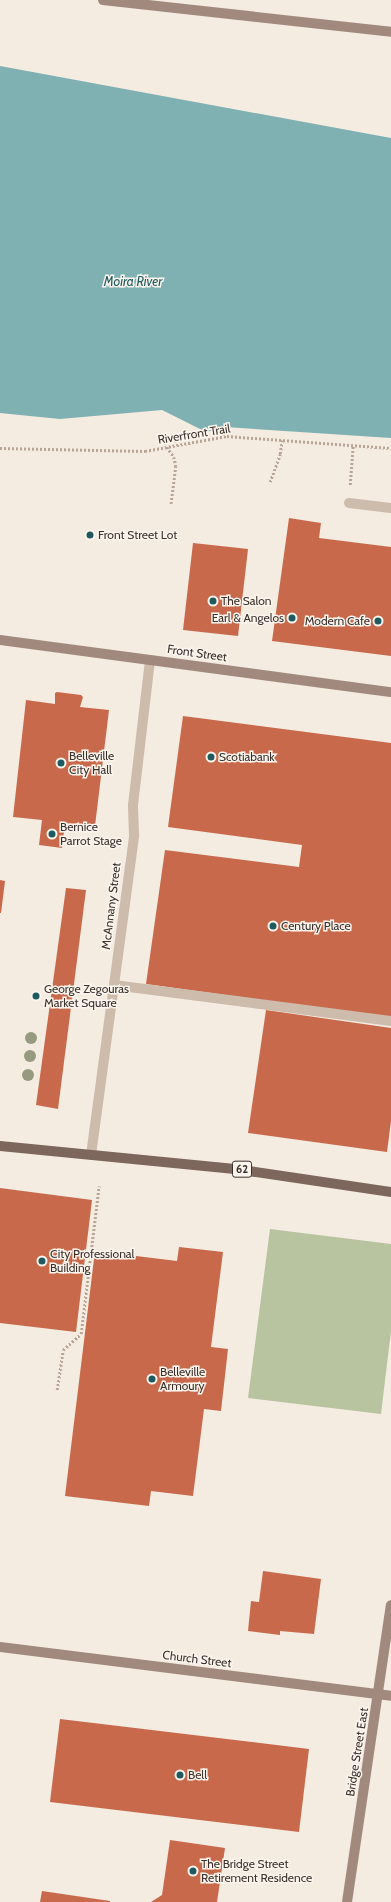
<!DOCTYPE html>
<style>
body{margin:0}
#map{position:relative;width:391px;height:1902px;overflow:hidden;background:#f4ebe1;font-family:Cabin,sans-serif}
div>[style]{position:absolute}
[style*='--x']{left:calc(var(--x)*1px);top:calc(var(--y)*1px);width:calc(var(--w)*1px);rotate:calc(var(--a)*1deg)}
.green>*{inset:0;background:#b8c4a0}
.water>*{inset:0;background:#7fb0b2}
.building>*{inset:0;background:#c8694b}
.path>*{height:2.5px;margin-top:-1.25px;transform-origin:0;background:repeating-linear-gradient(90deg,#b9a596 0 2px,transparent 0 4px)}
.lane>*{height:10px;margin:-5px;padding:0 5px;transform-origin:5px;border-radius:5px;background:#cdbbac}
.street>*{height:10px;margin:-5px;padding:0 5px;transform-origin:5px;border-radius:5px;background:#cdbbac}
.secondary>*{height:10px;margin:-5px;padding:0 5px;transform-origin:5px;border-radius:5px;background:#a18a7d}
.primary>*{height:10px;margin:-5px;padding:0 5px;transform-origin:5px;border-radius:5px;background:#7d675c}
.trees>*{width:12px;height:12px;margin:-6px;border-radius:50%;background:#969b7f}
.dots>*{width:11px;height:11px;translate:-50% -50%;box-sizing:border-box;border:2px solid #fbf5ee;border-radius:50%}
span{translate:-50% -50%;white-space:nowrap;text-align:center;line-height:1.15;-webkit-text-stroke:3px #fbf5ee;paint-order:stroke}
.shield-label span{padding:1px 3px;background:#fbf5ee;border:1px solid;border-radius:3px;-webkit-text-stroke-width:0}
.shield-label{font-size:11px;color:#3b302b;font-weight:700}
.street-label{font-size:12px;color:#3b302b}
.poi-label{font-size:12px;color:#3b302b}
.left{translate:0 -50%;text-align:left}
.right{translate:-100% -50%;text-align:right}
.water-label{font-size:13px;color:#1f5a5e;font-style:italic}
</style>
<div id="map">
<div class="green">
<div style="clip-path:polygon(270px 1229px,391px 1244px,391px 1331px,381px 1414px,248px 1398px)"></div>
</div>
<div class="water">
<div style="clip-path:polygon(0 66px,391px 138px,391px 438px,225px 427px,206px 432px,162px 410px,60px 419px,0 413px)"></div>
</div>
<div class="building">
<div style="clip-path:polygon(289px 518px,321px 523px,319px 538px,391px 547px,391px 656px,272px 641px)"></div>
<div style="clip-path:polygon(193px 543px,248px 549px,238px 636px,183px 630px)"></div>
<div style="clip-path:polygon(57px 692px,81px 695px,83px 697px,80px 707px,109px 710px,95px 826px,65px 823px,62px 848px,39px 845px,42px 820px,13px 817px,26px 700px,55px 704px,55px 693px)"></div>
<div style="clip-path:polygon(183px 716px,391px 743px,391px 1018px,146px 984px,165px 850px,299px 867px,302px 845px,168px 827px)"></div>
<div style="clip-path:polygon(0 880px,5px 881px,1px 913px,0 913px)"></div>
<div style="clip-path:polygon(66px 888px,86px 890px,58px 1109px,36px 1105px)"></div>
<div style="clip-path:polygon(266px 1010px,391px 1028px,391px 1121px,387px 1152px,248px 1133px)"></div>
<div style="clip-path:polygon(0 1188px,92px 1200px,76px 1332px,0 1323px)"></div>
<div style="clip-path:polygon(179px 1247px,223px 1252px,211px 1347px,228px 1349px,221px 1411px,204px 1409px,193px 1496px,151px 1491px,149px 1506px,65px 1496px,95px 1251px,177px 1261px)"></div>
<div style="clip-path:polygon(263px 1571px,321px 1579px,314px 1634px,280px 1631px,280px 1635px,248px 1631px,251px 1601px,259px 1602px)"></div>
<div style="clip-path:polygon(60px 1719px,309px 1749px,299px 1832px,50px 1802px)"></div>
<div style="clip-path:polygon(170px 1840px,225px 1848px,217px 1902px,151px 1902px,162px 1895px)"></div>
<div style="clip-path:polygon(42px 1891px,110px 1901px,110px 1902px,40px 1902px)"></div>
</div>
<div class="path">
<div style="--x:167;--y:447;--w:12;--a:55"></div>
<div style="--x:174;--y:457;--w:9;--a:77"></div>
<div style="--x:176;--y:466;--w:38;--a:97"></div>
<div style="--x:0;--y:448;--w:145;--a:1.2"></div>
<div style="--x:145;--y:451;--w:83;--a:-10.4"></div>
<div style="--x:227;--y:436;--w:164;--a:4.2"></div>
<div style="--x:270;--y:482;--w:30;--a:-70"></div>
<div style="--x:280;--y:454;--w:14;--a:-82"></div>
<div style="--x:350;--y:485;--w:40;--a:-85.7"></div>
<div style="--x:57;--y:1390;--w:40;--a:-81.5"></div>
<div style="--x:63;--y:1350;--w:24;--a:-42"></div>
<div style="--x:81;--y:1334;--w:149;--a:-83.1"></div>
</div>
<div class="lane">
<div style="--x:349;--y:503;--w:42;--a:6.8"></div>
<div style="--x:114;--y:985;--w:279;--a:7.4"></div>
</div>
<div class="street">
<div style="--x:91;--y:1155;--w:323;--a:-82.3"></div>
<div style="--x:134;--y:835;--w:30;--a:-92"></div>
<div style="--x:133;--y:805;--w:146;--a:-83.3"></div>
</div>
<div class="secondary">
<div style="--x:103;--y:0;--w:290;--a:6.3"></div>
<div style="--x:0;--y:640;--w:394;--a:7.6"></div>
<div style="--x:0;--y:1647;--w:394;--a:7.1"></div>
<div style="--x:347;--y:1902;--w:300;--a:-81.6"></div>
</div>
<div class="primary">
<div style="--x:0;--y:1146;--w:236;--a:5.6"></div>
<div style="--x:235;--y:1169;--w:158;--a:8.4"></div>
</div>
<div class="trees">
<div style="left:31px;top:1038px"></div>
<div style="left:30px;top:1056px"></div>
<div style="left:28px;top:1075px"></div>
</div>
<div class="dots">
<div style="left:90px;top:535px;background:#1f5a5e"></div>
<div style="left:213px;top:601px;background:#1f5a5e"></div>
<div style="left:292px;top:618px;background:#1f5a5e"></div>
<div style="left:378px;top:621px;background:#1f5a5e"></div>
<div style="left:211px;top:757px;background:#1f5a5e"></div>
<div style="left:61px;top:763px;background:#1f5a5e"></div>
<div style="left:52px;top:834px;background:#1f5a5e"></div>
<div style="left:273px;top:926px;background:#1f5a5e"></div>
<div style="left:36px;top:996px;background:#1f5a5e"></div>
<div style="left:42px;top:1261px;background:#1f5a5e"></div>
<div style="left:152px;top:1379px;background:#1f5a5e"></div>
<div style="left:180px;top:1775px;background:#1f5a5e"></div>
<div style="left:193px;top:1871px;background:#1f5a5e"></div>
</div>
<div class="shield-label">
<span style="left:242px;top:1169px">62</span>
</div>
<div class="street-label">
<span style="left:194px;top:434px;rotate:-9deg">Riverfront Trail</span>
<span style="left:197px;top:653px;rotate:8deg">Front Street</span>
<span style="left:111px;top:906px;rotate:-83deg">McAnnany Street</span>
<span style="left:197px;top:1659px;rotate:7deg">Church Street</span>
<span style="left:357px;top:1752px;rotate:-81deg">Bridge Street East</span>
</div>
<div class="poi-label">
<span class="left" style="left:98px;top:535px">Front Street Lot</span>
<span class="left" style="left:221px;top:601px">The Salon</span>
<span class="right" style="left:284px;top:618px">Earl &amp; Angelos</span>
<span class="right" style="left:370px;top:621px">Modern Cafe</span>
<span class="left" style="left:69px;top:763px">Belleville<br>City Hall</span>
<span class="left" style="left:219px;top:757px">Scotiabank</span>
<span class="left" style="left:60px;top:834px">Bernice<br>Parrot Stage</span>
<span class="left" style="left:281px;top:926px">Century Place</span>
<span class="left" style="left:44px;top:996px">George Zegouras<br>Market Square</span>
<span class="left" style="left:50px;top:1261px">City Professional<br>Building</span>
<span class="left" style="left:160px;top:1379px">Belleville<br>Armoury</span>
<span class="left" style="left:188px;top:1775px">Bell</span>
<span class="left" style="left:201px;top:1871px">The Bridge Street<br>Retirement Residence</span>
</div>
<div class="water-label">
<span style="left:133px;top:281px">Moira River</span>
</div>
</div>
